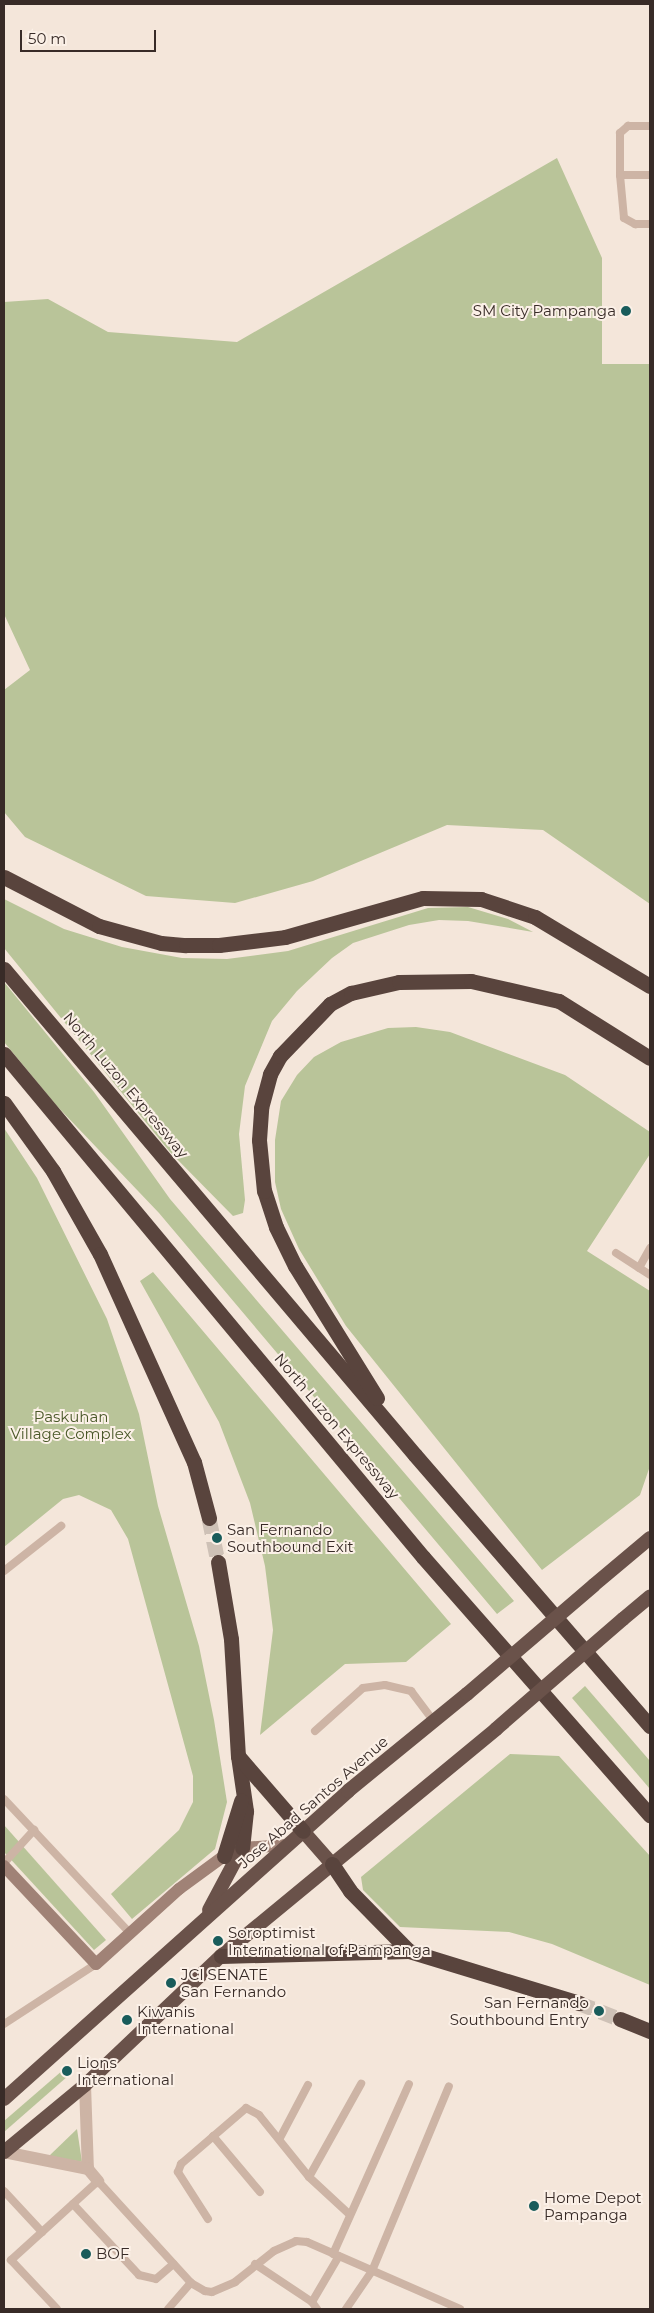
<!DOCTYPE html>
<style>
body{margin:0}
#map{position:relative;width:654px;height:2313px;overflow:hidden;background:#f4e6da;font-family:Montserrat,sans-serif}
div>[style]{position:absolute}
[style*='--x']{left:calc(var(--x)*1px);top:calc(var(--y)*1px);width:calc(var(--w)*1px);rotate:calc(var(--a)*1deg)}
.green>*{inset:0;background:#b9c499}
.motorway-tunnel>*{height:15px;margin-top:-7.5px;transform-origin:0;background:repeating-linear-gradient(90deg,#cec1b6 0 15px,transparent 0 23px)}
.service>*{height:8px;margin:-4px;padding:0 4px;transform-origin:4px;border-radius:4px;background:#cdb4a5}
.minor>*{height:12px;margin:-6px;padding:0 6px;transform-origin:6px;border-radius:6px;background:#cdb4a5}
.secondary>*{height:12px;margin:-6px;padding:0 6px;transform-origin:6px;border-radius:6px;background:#a08276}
.trunk>*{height:14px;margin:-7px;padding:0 7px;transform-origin:7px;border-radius:7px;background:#6a524a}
.motorway>*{height:15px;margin:-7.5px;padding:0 7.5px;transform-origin:7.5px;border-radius:7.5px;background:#59443d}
.trunk-bridge>*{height:14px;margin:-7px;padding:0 7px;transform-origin:7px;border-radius:7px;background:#6a524a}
.dots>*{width:14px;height:14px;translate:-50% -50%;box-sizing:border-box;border:2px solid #fbf0e7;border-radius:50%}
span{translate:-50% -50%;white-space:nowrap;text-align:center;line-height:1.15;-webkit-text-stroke:4px #fbf0e7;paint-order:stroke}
.poi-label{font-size:15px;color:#382b27}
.right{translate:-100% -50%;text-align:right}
.left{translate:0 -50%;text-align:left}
.street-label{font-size:15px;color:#382b27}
.park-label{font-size:15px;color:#4a5829}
.frame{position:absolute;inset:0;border:5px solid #382b27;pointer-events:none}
.scale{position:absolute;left:20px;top:30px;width:136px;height:22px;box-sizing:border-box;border:2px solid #382b27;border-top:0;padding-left:6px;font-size:15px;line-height:18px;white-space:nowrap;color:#382b27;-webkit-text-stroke:4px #fbf0e7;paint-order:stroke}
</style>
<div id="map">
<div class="green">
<div style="clip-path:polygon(557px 158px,602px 258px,602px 364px,650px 364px,650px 904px,543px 830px,447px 825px,313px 881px,235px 903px,146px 896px,25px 837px,4px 812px,4px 690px,30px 670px,4px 614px,4px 302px,48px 299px,108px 332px,237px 342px)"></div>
<div style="clip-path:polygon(4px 899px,64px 929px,122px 947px,182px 958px,227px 959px,288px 951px,428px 908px,468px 907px,508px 919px,533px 932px,468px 921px,439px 920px,409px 925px,353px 943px,332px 958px,297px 991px,272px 1021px,245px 1086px,239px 1134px,245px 1200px,243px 1213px,233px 1216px,170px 1152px,4px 948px)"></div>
<div style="clip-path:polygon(4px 982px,94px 1092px,170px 1199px,514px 1601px,497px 1614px,159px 1213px,56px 1105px,4px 1042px)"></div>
<div style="clip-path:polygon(416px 1027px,450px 1032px,565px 1075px,650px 1132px,650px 1154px,587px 1251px,650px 1291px,650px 1466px,640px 1495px,542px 1570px,346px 1326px,299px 1249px,281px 1209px,275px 1182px,275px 1140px,281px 1101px,297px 1075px,314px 1057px,341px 1042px,388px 1028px)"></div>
<div style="clip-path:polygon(4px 1128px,37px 1178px,107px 1319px,139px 1414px,158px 1506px,199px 1646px,214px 1720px,227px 1802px,215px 1849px,132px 1919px,111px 1894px,179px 1830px,193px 1802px,193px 1776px,128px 1539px,111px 1510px,79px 1495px,63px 1499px,4px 1547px)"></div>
<div style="clip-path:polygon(153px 1272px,451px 1624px,406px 1662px,345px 1664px,260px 1735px,273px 1630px,265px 1566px,250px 1503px,219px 1422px,140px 1281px)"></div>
<div style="clip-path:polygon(585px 1686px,650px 1761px,650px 1789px,572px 1698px)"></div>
<div style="clip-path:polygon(510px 1754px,559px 1756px,650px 1856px,650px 1985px,552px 1944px,509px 1932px,400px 1927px,363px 1890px,361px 1877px)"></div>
<div style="clip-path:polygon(4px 1825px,106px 1940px,94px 1950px,4px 1852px)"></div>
<div style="clip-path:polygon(63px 2070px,68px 2076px,4px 2132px,4px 2121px)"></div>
<div style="clip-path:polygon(77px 2129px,82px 2162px,49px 2156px)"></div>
</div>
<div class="motorway-tunnel">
<div style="--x:209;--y:1518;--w:45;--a:78.4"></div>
<div style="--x:579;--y:2003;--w:44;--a:21.3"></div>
</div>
<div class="service">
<div style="--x:620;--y:175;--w:42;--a:-90"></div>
<div style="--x:620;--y:133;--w:11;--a:-41"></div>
<div style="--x:628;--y:126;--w:22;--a:0"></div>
<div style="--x:650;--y:175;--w:30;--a:180"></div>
<div style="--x:620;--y:175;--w:43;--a:84.7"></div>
<div style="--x:624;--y:218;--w:13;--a:29"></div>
<div style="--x:635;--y:224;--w:15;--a:0"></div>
<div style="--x:616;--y:1253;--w:40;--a:32.9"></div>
<div style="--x:639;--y:1268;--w:23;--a:-61"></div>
<div style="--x:4;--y:1571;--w:73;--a:-38.3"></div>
<div style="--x:315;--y:1731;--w:64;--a:-41.9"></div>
<div style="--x:363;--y:1688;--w:22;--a:-8"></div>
<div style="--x:385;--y:1685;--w:27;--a:13"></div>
<div style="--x:411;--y:1691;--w:38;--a:53"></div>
<div style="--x:4;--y:1799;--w:184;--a:46.8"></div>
<div style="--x:4;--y:1863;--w:45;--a:-47.7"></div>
<div style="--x:4;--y:2024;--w:110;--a:-33.1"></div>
<div style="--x:213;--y:2136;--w:73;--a:50"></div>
<div style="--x:280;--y:2138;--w:60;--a:-62.2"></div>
<div style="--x:309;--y:2177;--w:107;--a:-60.8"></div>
<div style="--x:4;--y:2191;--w:56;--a:47.2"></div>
<div style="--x:42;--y:2232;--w:76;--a:-42.3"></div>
<div style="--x:98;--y:2181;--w:138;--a:47.6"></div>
<div style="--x:191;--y:2283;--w:16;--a:30"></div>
<div style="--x:205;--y:2291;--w:7;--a:8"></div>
<div style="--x:212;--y:2292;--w:25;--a:-23"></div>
<div style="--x:235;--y:2282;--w:50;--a:-38.5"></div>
<div style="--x:274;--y:2251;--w:24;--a:-24"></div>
<div style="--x:296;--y:2241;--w:11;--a:5"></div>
<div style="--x:307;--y:2242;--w:167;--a:23.6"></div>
<div style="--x:73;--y:2204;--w:97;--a:47.1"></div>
<div style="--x:139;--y:2275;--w:17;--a:13"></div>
<div style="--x:156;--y:2279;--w:23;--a:-41"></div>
<div style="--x:208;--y:2219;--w:56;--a:-122.6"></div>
<div style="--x:178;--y:2172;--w:9;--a:-69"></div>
<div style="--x:181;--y:2164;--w:86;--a:-40.7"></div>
<div style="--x:246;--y:2108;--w:15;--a:28"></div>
<div style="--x:259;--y:2115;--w:80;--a:51.1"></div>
<div style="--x:309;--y:2177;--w:54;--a:42.8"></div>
<div style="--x:42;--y:2232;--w:42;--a:137.9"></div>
<div style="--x:11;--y:2260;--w:67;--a:46.8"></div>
<div style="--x:333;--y:2254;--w:186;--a:-65.9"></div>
<div style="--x:255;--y:2264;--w:69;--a:33.7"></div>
<div style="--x:312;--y:2302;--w:9;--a:54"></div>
<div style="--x:312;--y:2302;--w:53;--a:-59.6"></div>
<div style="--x:168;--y:2309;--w:35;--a:-49"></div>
<div style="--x:346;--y:2309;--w:46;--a:-55.6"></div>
<div style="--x:372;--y:2271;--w:200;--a:-67.4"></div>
</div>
<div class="minor">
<div style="--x:85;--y:2085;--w:84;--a:88"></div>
<div style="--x:88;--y:2169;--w:16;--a:50"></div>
<div style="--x:4;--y:2152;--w:86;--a:11.4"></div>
</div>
<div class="secondary">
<div style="--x:4;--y:1866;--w:134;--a:46.8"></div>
<div style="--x:96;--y:1964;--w:112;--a:-42.1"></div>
<div style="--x:179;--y:1889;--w:56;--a:-36.3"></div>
<div style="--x:224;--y:1856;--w:20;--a:-24"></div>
<div style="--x:242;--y:1848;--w:45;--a:-3.8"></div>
</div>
<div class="trunk">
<div style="--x:594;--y:1585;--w:73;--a:-40"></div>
<div style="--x:623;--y:1619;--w:35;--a:-40"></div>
<div style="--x:303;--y:1831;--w:44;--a:48.7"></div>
<div style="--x:209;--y:1910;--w:70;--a:-62"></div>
<div style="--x:4;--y:2099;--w:462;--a:-41.8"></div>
<div style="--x:348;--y:1791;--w:154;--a:-39.2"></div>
<div style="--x:4;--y:2152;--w:105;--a:-39.6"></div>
<div style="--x:85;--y:2085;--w:187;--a:-43.5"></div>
<div style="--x:221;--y:1956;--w:357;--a:-39.5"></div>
</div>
<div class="motorway">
<div style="--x:4;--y:877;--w:107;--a:27.3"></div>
<div style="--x:99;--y:926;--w:64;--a:15.3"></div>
<div style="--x:161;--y:943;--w:25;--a:5"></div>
<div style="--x:186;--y:945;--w:33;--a:0"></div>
<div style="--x:219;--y:945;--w:66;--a:-6.9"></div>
<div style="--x:285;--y:937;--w:143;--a:-15.8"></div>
<div style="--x:423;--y:898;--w:58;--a:1"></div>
<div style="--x:481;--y:899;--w:57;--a:18.4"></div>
<div style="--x:535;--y:917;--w:134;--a:31"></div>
<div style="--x:4;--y:969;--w:636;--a:49.78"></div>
<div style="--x:415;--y:1455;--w:359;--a:49.1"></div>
<div style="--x:4;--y:1054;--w:655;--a:50.21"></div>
<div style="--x:423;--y:1557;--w:344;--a:48.7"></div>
<div style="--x:4;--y:1103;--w:84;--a:54.2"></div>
<div style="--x:53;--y:1171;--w:95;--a:60.5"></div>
<div style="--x:100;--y:1254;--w:228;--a:65.7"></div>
<div style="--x:194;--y:1462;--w:58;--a:75"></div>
<div style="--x:377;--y:1398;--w:155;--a:-121.8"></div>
<div style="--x:295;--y:1266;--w:43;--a:-116"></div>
<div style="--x:276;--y:1227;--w:38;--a:-108"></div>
<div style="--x:264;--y:1191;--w:51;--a:-95.6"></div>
<div style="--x:259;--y:1140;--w:32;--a:-86"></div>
<div style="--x:261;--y:1108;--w:35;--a:-75"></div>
<div style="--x:270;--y:1074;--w:21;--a:-61"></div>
<div style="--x:280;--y:1056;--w:72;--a:-46.1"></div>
<div style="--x:330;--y:1004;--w:24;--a:-28"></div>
<div style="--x:351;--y:993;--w:49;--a:-12.9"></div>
<div style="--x:399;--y:982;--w:72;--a:-0.8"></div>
<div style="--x:471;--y:981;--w:90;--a:12.8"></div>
<div style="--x:559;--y:1001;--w:107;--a:32.1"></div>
<div style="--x:218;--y:1562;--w:78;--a:80.4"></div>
<div style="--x:231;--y:1639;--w:117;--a:86.6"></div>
<div style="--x:238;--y:1756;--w:56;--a:81.7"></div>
<div style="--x:246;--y:1811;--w:37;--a:96"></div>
<div style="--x:238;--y:1756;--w:99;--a:49.1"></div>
<div style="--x:224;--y:1856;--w:58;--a:-72.8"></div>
<div style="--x:332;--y:1864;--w:32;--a:56"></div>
<div style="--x:350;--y:1891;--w:84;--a:45.5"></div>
<div style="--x:221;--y:1956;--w:188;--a:-1.5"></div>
<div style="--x:409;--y:1951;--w:178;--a:17"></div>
<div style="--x:620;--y:2019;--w:32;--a:22"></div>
</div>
<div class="trunk-bridge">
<div style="--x:467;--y:1694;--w:167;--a:-40.6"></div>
<div style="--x:496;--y:1729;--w:168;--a:-40.9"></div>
</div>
<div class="dots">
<div style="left:626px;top:311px;background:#195c5b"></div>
<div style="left:217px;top:1538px;background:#195c5b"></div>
<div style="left:218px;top:1941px;background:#195c5b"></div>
<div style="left:171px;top:1983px;background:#195c5b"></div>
<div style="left:599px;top:2011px;background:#195c5b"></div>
<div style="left:127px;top:2020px;background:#195c5b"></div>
<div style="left:67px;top:2071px;background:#195c5b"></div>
<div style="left:534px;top:2206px;background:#195c5b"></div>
<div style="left:86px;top:2254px;background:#195c5b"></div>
</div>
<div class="poi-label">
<span class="right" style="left:616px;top:311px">SM City Pampanga</span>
<span class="left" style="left:227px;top:1538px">San Fernando<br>Southbound Exit</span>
<span class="left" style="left:228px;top:1941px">Soroptimist<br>International of Pampanga</span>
<span class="left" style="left:181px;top:1983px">JCI SENATE<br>San Fernando</span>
<span class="right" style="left:589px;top:2011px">San Fernando<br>Southbound Entry</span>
<span class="left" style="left:137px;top:2020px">Kiwanis<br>International</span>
<span class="left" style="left:77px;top:2071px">Lions<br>International</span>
<span class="left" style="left:544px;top:2206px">Home Depot<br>Pampanga</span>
<span class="left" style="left:96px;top:2254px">BOF</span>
</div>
<div class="street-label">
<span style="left:126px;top:1085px;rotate:50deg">North Luzon Expressway</span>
<span style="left:337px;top:1426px;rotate:50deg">North Luzon Expressway</span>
<span style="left:313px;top:1802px;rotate:-41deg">Jose Abad Santos Avenue</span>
</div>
<div class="park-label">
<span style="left:71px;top:1425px">Paskuhan<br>Village Complex</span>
</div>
<div class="frame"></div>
<div class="scale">50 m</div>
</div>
